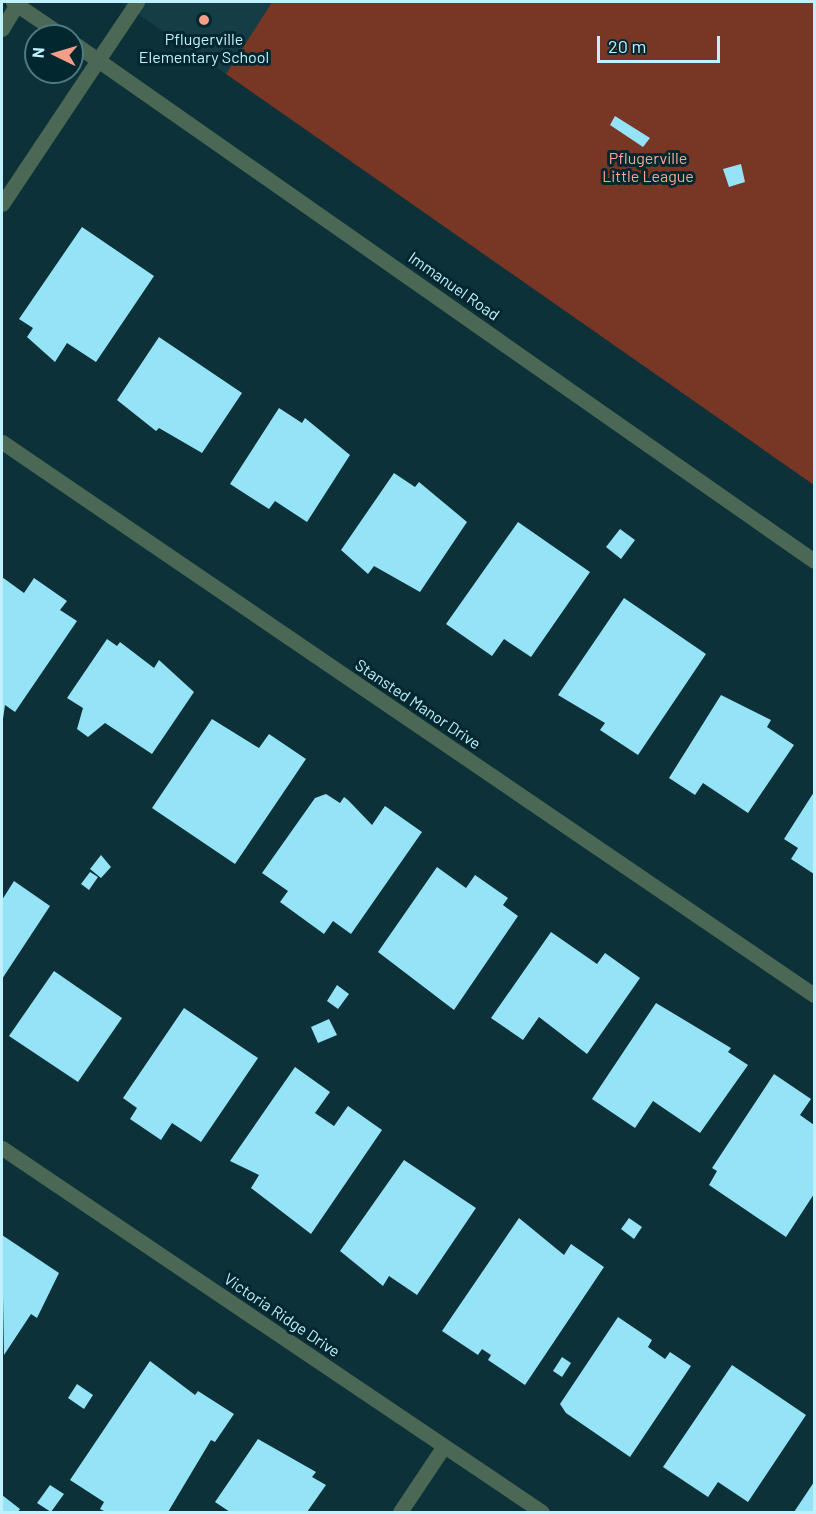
<!DOCTYPE html>
<style>
body{margin:0}
#map{position:relative;width:816px;height:1514px;overflow:hidden;background:#0d3139;font-family:Barlow,sans-serif}
div>[style]{position:absolute}
[style*='--x']{left:calc(var(--x)*1px);top:calc(var(--y)*1px);width:calc(var(--w)*1px);rotate:calc(var(--a)*1deg)}
.built>*{inset:0;background:#143d46}
.green>*{inset:0;background:#783625}
.building>*{inset:0;background:#94e3f7}
.service>*{height:15px;margin:-7.5px;padding:0 7.5px;transform-origin:7.5px;border-radius:7.5px;background:#4a6854}
.minor>*{height:15px;margin:-7.5px;padding:0 7.5px;transform-origin:7.5px;border-radius:7.5px;background:#4a6854}
.tertiary>*{height:15px;margin:-7.5px;padding:0 7.5px;transform-origin:7.5px;border-radius:7.5px;background:#4a6854}
.dots>*{width:16px;height:16px;translate:-50% -50%;box-sizing:border-box;border:3px solid #02272f;border-radius:50%}
span{translate:-50% -50%;white-space:nowrap;text-align:center;line-height:1.15;-webkit-text-stroke:6px #02272f;paint-order:stroke}
.poi-label{font-size:16px;color:#bff1fe}
.park-label{font-size:16px;color:#f8a892}
.street-label{font-size:16px;color:#bff1fe}
.frame{position:absolute;inset:0;border:3px solid #bff1fe;pointer-events:none}
.north{position:absolute;left:24px;top:24px;width:60px;height:60px;box-sizing:border-box;background:#02272f;border:2px solid #4e7882;border-radius:50%;rotate:275deg;font-size:16px;font-weight:700;line-height:24px;text-align:center;color:#bff1fe}
.north::after{content:'';display:block;margin:auto;width:21px;height:27px;background:#f49e87;clip-path:polygon(50% 0,100% 100%,50% 72%,0 100%)}
.scale{position:absolute;left:597px;top:36px;width:123px;height:27px;box-sizing:border-box;border:3px solid #bff1fe;border-top:0;padding-left:8px;font-size:18px;line-height:21px;white-space:nowrap;color:#bff1fe;-webkit-text-stroke:4px #02272f;paint-order:stroke}
</style>
<div id="map">
<div class="built">
<div style="clip-path:polygon(120px 2px,272px 2px,226px 74px)"></div>
</div>
<div class="green">
<div style="clip-path:polygon(272px 2px,814px 2px,814px 485px,226px 74px)"></div>
</div>
<div class="building">
<div style="clip-path:polygon(615px 116px,650px 138px,643px 147px,610px 125px)"></div>
<div style="clip-path:polygon(741px 164px,745px 182px,729px 187px,723px 169px)"></div>
<div style="clip-path:polygon(82px 227px,154px 276px,96px 362px,67px 343px,55px 362px,27px 337px,33px 328px,19px 319px)"></div>
<div style="clip-path:polygon(159px 337px,242px 393px,202px 453px,159px 428px,156px 431px,117px 400px)"></div>
<div style="clip-path:polygon(279px 408px,302px 423px,305px 418px,350px 455px,307px 522px,275px 501px,269px 509px,230px 484px)"></div>
<div style="clip-path:polygon(394px 473px,415px 487px,419px 482px,467px 522px,420px 592px,374px 566px,368px 574px,341px 550px)"></div>
<div style="clip-path:polygon(518px 522px,590px 572px,531px 657px,504px 639px,492px 656px,446px 624px)"></div>
<div style="clip-path:polygon(620px 529px,635px 540px,621px 559px,606px 547px)"></div>
<div style="clip-path:polygon(2px 577px,24px 593px,34px 578px,67px 601px,60px 610px,77px 621px,15px 712px,5px 705px,3px 719px)"></div>
<div style="clip-path:polygon(624px 598px,706px 654px,638px 755px,600px 730px,605px 723px,558px 695px)"></div>
<div style="clip-path:polygon(107px 639px,117px 646px,120px 642px,154px 668px,159px 660px,194px 692px,152px 754px,105px 723px,88px 737px,77px 729px,83px 708px,67px 698px)"></div>
<div style="clip-path:polygon(721px 695px,771px 720px,767px 727px,794px 745px,748px 813px,703px 783px,695px 795px,669px 778px)"></div>
<div style="clip-path:polygon(212px 719px,259px 748px,269px 734px,306px 759px,235px 864px,152px 808px)"></div>
<div style="clip-path:polygon(814px 792px,814px 874px,791px 859px,798px 848px,784px 839px)"></div>
<div style="clip-path:polygon(326px 794px,340px 803px,344px 797px,348px 800px,372px 825px,385px 806px,422px 832px,351px 934px,333px 921px,324px 934px,280px 902px,288px 891px,262px 873px,315px 798px)"></div>
<div style="clip-path:polygon(101px 855px,111px 867px,101px 878px,90px 869px)"></div>
<div style="clip-path:polygon(437px 867px,466px 888px,475px 875px,508px 898px,503px 905px,518px 916px,454px 1010px,378px 952px)"></div>
<div style="clip-path:polygon(90px 872px,98px 877px,89px 890px,81px 884px)"></div>
<div style="clip-path:polygon(14px 881px,50px 906px,2px 979px,2px 900px)"></div>
<div style="clip-path:polygon(551px 932px,597px 964px,605px 953px,640px 978px,587px 1054px,539px 1017px,523px 1040px,491px 1018px)"></div>
<div style="clip-path:polygon(54px 971px,122px 1018px,78px 1082px,9px 1036px)"></div>
<div style="clip-path:polygon(337px 985px,349px 994px,338px 1009px,327px 1001px)"></div>
<div style="clip-path:polygon(656px 1003px,731px 1048px,728px 1052px,748px 1065px,700px 1133px,653px 1101px,635px 1128px,592px 1099px)"></div>
<div style="clip-path:polygon(184px 1008px,258px 1058px,201px 1142px,172px 1123px,161px 1140px,130px 1119px,137px 1108px,123px 1098px)"></div>
<div style="clip-path:polygon(329px 1019px,337px 1035px,318px 1043px,311px 1027px)"></div>
<div style="clip-path:polygon(295px 1067px,330px 1092px,315px 1113px,334px 1126px,348px 1106px,382px 1130px,311px 1234px,251px 1188px,259px 1175px,230px 1161px)"></div>
<div style="clip-path:polygon(774px 1074px,811px 1099px,800px 1115px,814px 1125px,814px 1194px,786px 1237px,709px 1185px,717px 1171px,712px 1168px)"></div>
<div style="clip-path:polygon(404px 1160px,476px 1208px,417px 1295px,389px 1276px,383px 1286px,340px 1251px)"></div>
<div style="clip-path:polygon(519px 1218px,564px 1255px,571px 1244px,604px 1267px,525px 1385px,488px 1360px,491px 1355px,482px 1349px,478px 1355px,442px 1331px)"></div>
<div style="clip-path:polygon(629px 1218px,642px 1227px,634px 1239px,621px 1229px)"></div>
<div style="clip-path:polygon(2px 1235px,59px 1273px,37px 1318px,31px 1314px,4px 1355px)"></div>
<div style="clip-path:polygon(618px 1317px,652px 1340px,648px 1347px,665px 1359px,670px 1352px,691px 1366px,630px 1457px,566px 1413px,560px 1404px)"></div>
<div style="clip-path:polygon(562px 1357px,571px 1363px,562px 1377px,553px 1371px)"></div>
<div style="clip-path:polygon(150px 1361px,195px 1395px,198px 1391px,234px 1414px,215px 1442px,211px 1440px,168px 1512px,106px 1512px,100px 1509px,104px 1502px,70px 1480px)"></div>
<div style="clip-path:polygon(732px 1365px,806px 1415px,748px 1502px,718px 1482px,708px 1497px,663px 1467px)"></div>
<div style="clip-path:polygon(77px 1384px,93px 1395px,84px 1409px,68px 1398px)"></div>
<div style="clip-path:polygon(258px 1439px,316px 1472px,312px 1477px,326px 1485px,307px 1512px,230px 1512px,215px 1502px)"></div>
<div style="clip-path:polygon(814px 1482px,814px 1512px,794px 1512px)"></div>
<div style="clip-path:polygon(50px 1485px,64px 1494px,51px 1512px,37px 1503px)"></div>
<div style="clip-path:polygon(2px 1495px,20px 1509px,18px 1512px,2px 1512px)"></div>
</div>
<div class="service">
<div style="--x:98;--y:60;--w:70;--a:-56.1"></div>
</div>
<div class="minor">
<div style="--x:2;--y:442;--w:982;--a:34.26"></div>
<div style="--x:2;--y:1148;--w:651;--a:33.98"></div>
<div style="--x:400;--y:1512;--w:79;--a:-56.3"></div>
</div>
<div class="tertiary">
<div style="--x:13;--y:2;--w:60;--a:34.2"></div>
<div style="--x:2;--y:29;--w:29;--a:-59"></div>
<div style="--x:72;--y:42;--w:905;--a:34.97"></div>
<div style="--x:2;--y:204;--w:173;--a:-56.3"></div>
</div>
<div class="dots">
<div style="left:204px;top:20px;background:#f49e87"></div>
</div>
<div class="poi-label">
<span style="left:204px;top:48px">Pflugerville<br>Elementary School</span>
</div>
<div class="park-label">
<span style="left:648px;top:167px">Pflugerville<br>Little League</span>
</div>
<div class="street-label">
<span style="left:454px;top:286px;rotate:35deg">Immanuel Road</span>
<span style="left:418px;top:704px;rotate:34deg">Stansted Manor Drive</span>
<span style="left:282px;top:1315px;rotate:34deg">Victoria Ridge Drive</span>
</div>
<div class="frame"></div>
<div class="north">N</div>
<div class="scale">20 m</div>
</div>
